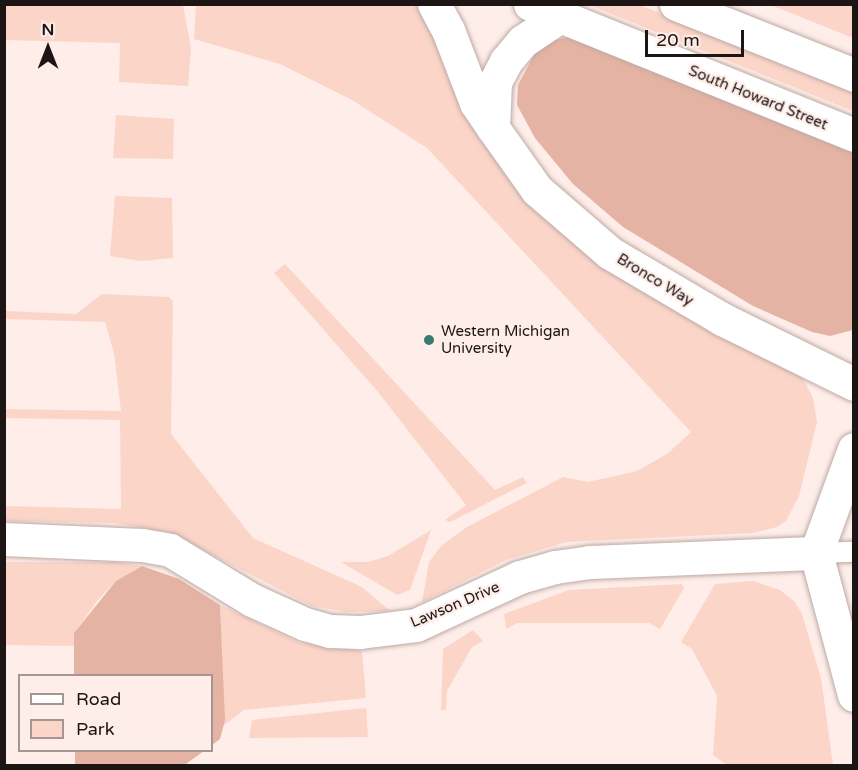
<!DOCTYPE html>
<style>
body{margin:0}
#map{position:relative;width:858px;height:770px;overflow:hidden;background:#feede8;font-family:"Varela Round",sans-serif}
div>[style]{position:absolute}
[style*='--x']{left:calc(var(--x)*1px);top:calc(var(--y)*1px);width:calc(var(--w)*1px);rotate:calc(var(--a)*1deg)}
.green>*{inset:0;background:#fcd5c9}
.forest>*{inset:0;background:#e5b3a3}
.roads{filter:drop-shadow(0 0 2px #bdaaa4) drop-shadow(0 0 2px #bdaaa4)}
.lane>*{height:20px;margin:-10px;padding:0 10px;transform-origin:10px;border-radius:10px;background:#fff}
.street>*{height:33px;margin:-16.5px;padding:0 16.5px;transform-origin:16.5px;border-radius:16.5px;background:#fff}
.secondary>*{height:33px;margin:-16.5px;padding:0 16.5px;transform-origin:16.5px;border-radius:16.5px;background:#fff}
.dots>*{width:16px;height:16px;translate:-50% -50%;box-sizing:border-box;border:3px solid #feede8;border-radius:50%}
span{translate:-50% -50%;white-space:nowrap;text-align:center;line-height:1.15;-webkit-text-stroke:4.5px #feede8;paint-order:stroke}
.street-label{font-size:15px;color:#1c1513}
.poi-label{font-size:15px;color:#1c1513}
.left{translate:0 -50%;text-align:left}
.frame{position:absolute;inset:0;border:6px solid #1c1513;pointer-events:none}
.legend{position:absolute;left:18px;top:674px;width:195px;height:78px;box-sizing:border-box;background:#feede8;border:2px solid #a49793;margin:0;padding:8px 10px;list-style:none;font-size:18px;color:#1c1513}
.legend li{display:flex;align-items:center;gap:12px;height:30px}
.legend b{width:30px;border:2px solid #a49793}
.north{position:absolute;left:18px;top:18px;width:60px;height:60px;-webkit-text-stroke:4px #feede8;paint-order:stroke;rotate:0deg;font-size:16px;font-weight:700;line-height:24px;text-align:center;color:#1c1513}
.north::after{content:'';display:block;margin:auto;width:21px;height:27px;background:#1c1513;clip-path:polygon(50% 0,100% 100%,50% 72%,0 100%)}
.scale{position:absolute;left:645px;top:30px;width:99px;height:27px;box-sizing:border-box;border:3px solid #1c1513;border-top:0;padding-left:8px;font-size:18px;line-height:21px;white-space:nowrap;color:#1c1513;-webkit-text-stroke:4px #feede8;paint-order:stroke}
</style>
<div id="map">
<div class="green">
<div style="clip-path:polygon(5px 4px,183px 5px,191px 48px,188px 86px,119px 82px,120px 43px,5px 40px)"></div>
<div style="clip-path:polygon(196px 5px,422px 5px,501px 163px,799px 371px,813px 398px,817px 422px,799px 496px,786px 521px,777px 527px,753px 533px,566px 542px,506px 560px,422px 602px,429px 562px,442px 545px,467px 527px,563px 477px,588px 482px,637px 471px,667px 454px,691px 432px,427px 148px,352px 100px,280px 64px,194px 39px)"></div>
<div style="clip-path:polygon(589px 5px,640px 5px,853px 91px,853px 111px)"></div>
<div style="clip-path:polygon(771px 5px,853px 5px,853px 38px,828px 28px)"></div>
<div style="clip-path:polygon(116px 115px,174px 119px,173px 159px,113px 158px)"></div>
<div style="clip-path:polygon(115px 196px,172px 198px,173px 258px,141px 261px,110px 256px)"></div>
<div style="clip-path:polygon(285px 264px,495px 490px,523px 477px,527px 483px,450px 522px,445px 520px,466px 505px,378px 392px,274px 273px)"></div>
<div style="clip-path:polygon(102px 294px,169px 297px,173px 301px,171px 434px,253px 538px,362px 587px,390px 611px,347px 612px,312px 606px,168px 532px,114px 523px,5px 521px,5px 506px,121px 509px,120px 420px,5px 418px,5px 409px,121px 411px,114px 353px,105px 322px,5px 319px,5px 311px,76px 314px)"></div>
<div style="clip-path:polygon(431px 530px,410px 590px,397px 595px,341px 562px,368px 562px,388px 556px)"></div>
<div style="clip-path:polygon(5px 562px,114px 562px,142px 566px,116px 581px,97px 601px,74px 633px,74px 646px,5px 645px)"></div>
<div style="clip-path:polygon(753px 581px,780px 590px,795px 602px,802px 614px,821px 678px,833px 765px,727px 765px,713px 755px,717px 696px,692px 649px,681px 642px,715px 584px)"></div>
<div style="clip-path:polygon(682px 584px,684px 588px,660px 629px,649px 623px,517px 623px,506px 629px,504px 614px,569px 590px)"></div>
<div style="clip-path:polygon(220px 605px,300px 643px,362px 651px,366px 698px,244px 710px,223px 726px)"></div>
<div style="clip-path:polygon(473px 630px,483px 641px,472px 647px,447px 691px,446px 710px,441px 710px,443px 649px)"></div>
<div style="clip-path:polygon(366px 708px,368px 737px,249px 738px,252px 720px)"></div>
</div>
<div class="forest">
<div style="clip-path:polygon(570px 37px,853px 150px,853px 330px,830px 336px,812px 332px,753px 306px,623px 227px,573px 184px,535px 138px,517px 105px,518px 85px,535px 53px,549px 41px)"></div>
<div style="clip-path:polygon(142px 566px,179px 579px,220px 605px,225px 720px,220px 739px,212px 745px,212px 676px,74px 675px,74px 633px,116px 581px)"></div>
<div style="clip-path:polygon(75px 751px,75px 750px,204px 751px,183px 766px,75px 765px)"></div>
</div>
<div class="roads">
<div class="lane">
<div style="--x:816;--y:553;--w:38;--a:-2"></div>
</div>
<div class="street">
<div style="--x:493;--y:128;--w:76;--a:54.6"></div>
<div style="--x:537;--y:190;--w:96;--a:40.8"></div>
<div style="--x:610;--y:253;--w:130;--a:30.5"></div>
<div style="--x:722;--y:319;--w:147;--a:26.2"></div>
<div style="--x:854;--y:449;--w:111;--a:110.1"></div>
<div style="--x:816;--y:553;--w:147;--a:75"></div>
<div style="--x:4;--y:539;--w:138;--a:2.5"></div>
<div style="--x:142;--y:545;--w:28;--a:10"></div>
<div style="--x:170;--y:550;--w:96;--a:31.4"></div>
<div style="--x:252;--y:600;--w:58;--a:24.4"></div>
<div style="--x:305;--y:624;--w:26;--a:16"></div>
<div style="--x:330;--y:631;--w:30;--a:2"></div>
<div style="--x:360;--y:632;--w:56;--a:-7.1"></div>
<div style="--x:416;--y:625;--w:115;--a:-24.8"></div>
<div style="--x:520;--y:577;--w:36;--a:-16"></div>
<div style="--x:555;--y:567;--w:34;--a:-8"></div>
<div style="--x:589;--y:562;--w:227;--a:-2.3"></div>
</div>
<div class="secondary">
<div style="--x:434;--y:4;--w:30;--a:62"></div>
<div style="--x:448;--y:30;--w:78;--a:69"></div>
<div style="--x:476;--y:103;--w:30;--a:56"></div>
<div style="--x:530;--y:4;--w:349;--a:22"></div>
<div style="--x:676;--y:4;--w:192;--a:21.7"></div>
<div style="--x:493;--y:128;--w:46;--a:-87.5"></div>
<div style="--x:495;--y:82;--w:24;--a:-62"></div>
<div style="--x:506;--y:61;--w:26;--a:-50"></div>
<div style="--x:523;--y:41;--w:43;--a:-33.7"></div>
</div>
</div>
<div class="dots">
<div style="left:429px;top:340px;background:#367b6f"></div>
</div>
<div class="street-label">
<span style="left:758px;top:98px;rotate:22deg">South Howard Street</span>
<span style="left:655px;top:280px;rotate:31deg">Bronco Way</span>
<span style="left:455px;top:605px;rotate:-23deg">Lawson Drive</span>
</div>
<div class="poi-label">
<span class="left" style="left:441px;top:340px">Western Michigan<br>University</span>
</div>
<div class="frame"></div>
<ul class="legend">
<li><b style="height:8px;background:#fff"></b>Road</li>
<li><b style="height:16px;background:#fcd5c9"></b>Park</li>
</ul>
<div class="north">N</div>
<div class="scale">20 m</div>
</div>
